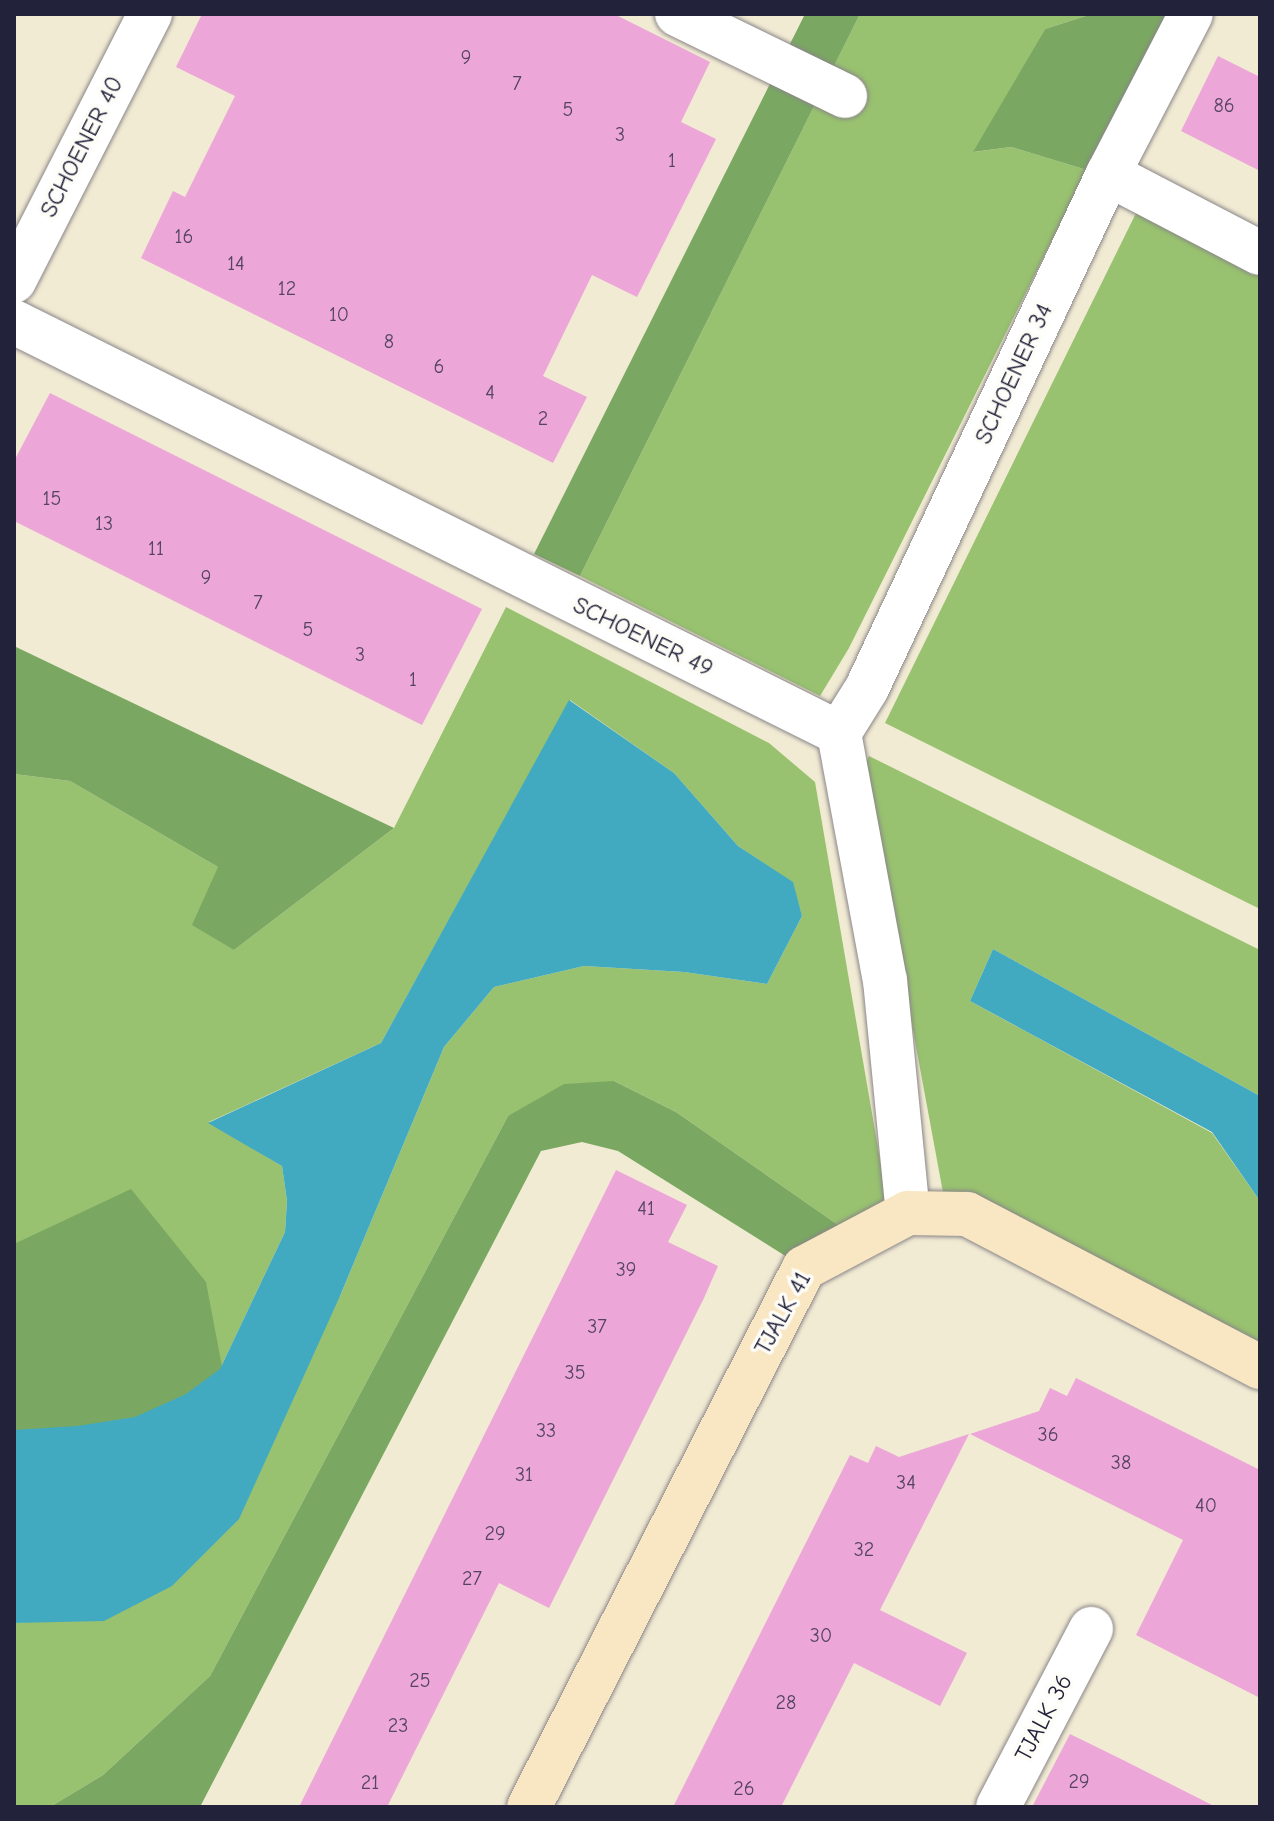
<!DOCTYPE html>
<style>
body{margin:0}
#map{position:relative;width:1274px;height:1821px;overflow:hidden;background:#f2ebd4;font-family:"Comic Neue",sans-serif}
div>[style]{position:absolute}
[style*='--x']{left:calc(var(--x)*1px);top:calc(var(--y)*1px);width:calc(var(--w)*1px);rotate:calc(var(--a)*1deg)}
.green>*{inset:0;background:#98c26f}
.forest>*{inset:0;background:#7aa862}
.water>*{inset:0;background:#41aac1}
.building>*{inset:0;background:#eca6d8}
.roads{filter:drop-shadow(0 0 2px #8a8688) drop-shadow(0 0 2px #8a8688)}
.street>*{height:44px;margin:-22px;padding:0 22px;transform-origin:22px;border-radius:22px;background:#fff}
.secondary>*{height:44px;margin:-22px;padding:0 22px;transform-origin:22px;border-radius:22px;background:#f9e7c3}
span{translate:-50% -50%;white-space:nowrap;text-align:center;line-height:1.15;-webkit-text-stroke:7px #fdfcf7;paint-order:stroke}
.number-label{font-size:20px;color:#544362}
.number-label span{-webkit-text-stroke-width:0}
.street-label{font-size:24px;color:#22223b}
.frame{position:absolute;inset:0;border:16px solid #22223b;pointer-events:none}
</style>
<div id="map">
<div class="green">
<div style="clip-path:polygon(860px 14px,1092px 14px,1045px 29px,974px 152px,1011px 147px,1087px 170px,849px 648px,820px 696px,580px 576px)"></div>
<div style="clip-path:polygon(1139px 207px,1260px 269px,1260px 909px,885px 723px)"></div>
<div style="clip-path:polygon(506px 607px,769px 743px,815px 782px,890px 1218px,851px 1234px,676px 1112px,614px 1081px,508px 1116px,210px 1676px,103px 1775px,50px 1807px,14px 1807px,14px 1623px,58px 1620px,340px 1296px,444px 1047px,494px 987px,584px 966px,684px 972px,767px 984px,802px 916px,792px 882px,738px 846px,674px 773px,570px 700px,381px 1043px,209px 1122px,282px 1166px,287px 1201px,285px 1232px,220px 1369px,14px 1430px,14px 774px,70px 781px,218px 867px,234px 950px,394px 828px)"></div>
<div style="clip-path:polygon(869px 756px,1260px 950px,1260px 1096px,993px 949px,970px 1001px,1212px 1133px,1260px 1201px,1260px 1365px,947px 1214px,864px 766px)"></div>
</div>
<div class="forest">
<div style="clip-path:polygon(805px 14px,860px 14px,580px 576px,534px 554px)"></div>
<div style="clip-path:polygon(1092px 14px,1166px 14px,1087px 170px,1011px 147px,973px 152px,1045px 29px)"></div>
<div style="clip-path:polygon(14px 646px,394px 828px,234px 950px,192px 925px,218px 867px,70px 781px,14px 774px)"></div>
<div style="clip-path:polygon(614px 1081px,676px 1112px,851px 1234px,803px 1267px,618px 1151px,582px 1142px,541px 1151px,200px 1807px,50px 1807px,103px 1775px,210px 1676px,508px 1116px,564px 1084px)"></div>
<div style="clip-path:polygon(131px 1189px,206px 1282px,227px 1393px,14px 1534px,14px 1244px)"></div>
</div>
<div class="water">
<div style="clip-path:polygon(569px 700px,674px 773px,738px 846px,793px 882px,802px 916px,767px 984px,684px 972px,584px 966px,494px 987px,444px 1047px,340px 1296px,239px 1519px,172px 1586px,104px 1621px,14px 1623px,14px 1430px,77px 1426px,135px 1417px,186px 1394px,220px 1369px,285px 1232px,287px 1201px,282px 1166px,208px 1123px,381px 1043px)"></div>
<div style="clip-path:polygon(993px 949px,1260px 1096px,1260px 1201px,1212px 1132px,970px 1001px)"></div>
</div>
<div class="building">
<div style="clip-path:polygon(202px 14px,614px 14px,710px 62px,681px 122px,716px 139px,637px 297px,592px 275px,543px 376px,587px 397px,553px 463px,141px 258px,173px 191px,185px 197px,235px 96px,176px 67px)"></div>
<div style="clip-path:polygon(1218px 56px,1260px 77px,1260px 171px,1181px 131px)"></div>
<div style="clip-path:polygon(50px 393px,482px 609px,422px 725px,14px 521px,14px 461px)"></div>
<div style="clip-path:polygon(616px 1170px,687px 1205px,668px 1242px,718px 1266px,704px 1298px,549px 1608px,499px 1583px,387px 1807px,299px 1807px)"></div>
<div style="clip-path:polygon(1076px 1378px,1260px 1470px,1260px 1698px,1136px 1635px,1183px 1540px,970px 1434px,1039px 1411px,1050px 1388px,1067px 1396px)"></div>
<div style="clip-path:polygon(969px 1434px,880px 1610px,967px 1653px,940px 1706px,854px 1663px,781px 1807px,673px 1807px,850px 1455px,868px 1463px,876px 1446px,899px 1457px)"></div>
<div style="clip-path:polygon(1070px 1734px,1123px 1760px,1216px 1807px,1032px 1807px)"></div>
</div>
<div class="roads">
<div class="street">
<div style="--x:677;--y:14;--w:187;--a:26"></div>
<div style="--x:1108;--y:174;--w:171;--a:27.5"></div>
<div style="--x:14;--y:281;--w:300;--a:-63"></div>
<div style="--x:14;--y:322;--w:922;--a:26.48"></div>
<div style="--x:839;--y:733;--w:53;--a:-58.1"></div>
<div style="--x:867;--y:688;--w:568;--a:-64.88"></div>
<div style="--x:1108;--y:174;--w:180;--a:-62.6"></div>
<div style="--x:839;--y:733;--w:251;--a:79.5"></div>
<div style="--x:885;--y:980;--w:234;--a:84.4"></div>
<div style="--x:998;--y:1807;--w:201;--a:-62.4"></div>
</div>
<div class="secondary">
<div style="--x:529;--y:1807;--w:605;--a:-62.97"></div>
<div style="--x:804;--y:1268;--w:118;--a:-27.9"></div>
<div style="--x:908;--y:1213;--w:59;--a:1"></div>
<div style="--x:967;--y:1214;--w:331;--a:27.6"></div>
</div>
</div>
<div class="number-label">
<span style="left:466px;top:57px">9</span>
<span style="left:517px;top:83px">7</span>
<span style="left:1224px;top:105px">86</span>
<span style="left:568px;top:109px">5</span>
<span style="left:620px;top:134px">3</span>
<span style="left:672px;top:160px">1</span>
<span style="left:184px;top:236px">16</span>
<span style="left:236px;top:263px">14</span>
<span style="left:287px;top:288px">12</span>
<span style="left:339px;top:314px">10</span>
<span style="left:389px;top:341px">8</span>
<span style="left:439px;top:366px">6</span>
<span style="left:490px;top:392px">4</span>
<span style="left:543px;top:418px">2</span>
<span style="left:52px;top:498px">15</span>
<span style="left:104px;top:523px">13</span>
<span style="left:156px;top:548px">11</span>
<span style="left:206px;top:577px">9</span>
<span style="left:258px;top:602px">7</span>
<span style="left:308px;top:629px">5</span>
<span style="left:360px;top:654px">3</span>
<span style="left:413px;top:679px">1</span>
<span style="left:646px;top:1208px">41</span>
<span style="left:626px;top:1269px">39</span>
<span style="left:597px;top:1326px">37</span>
<span style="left:575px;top:1372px">35</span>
<span style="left:546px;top:1430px">33</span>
<span style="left:1048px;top:1434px">36</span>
<span style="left:1121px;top:1462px">38</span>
<span style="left:524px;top:1474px">31</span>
<span style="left:906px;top:1482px">34</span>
<span style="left:1206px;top:1505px">40</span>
<span style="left:495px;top:1533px">29</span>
<span style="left:864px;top:1549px">32</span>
<span style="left:472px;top:1578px">27</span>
<span style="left:821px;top:1635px">30</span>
<span style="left:420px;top:1680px">25</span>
<span style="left:786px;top:1702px">28</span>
<span style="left:398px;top:1725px">23</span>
<span style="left:1079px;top:1781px">29</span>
<span style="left:370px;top:1782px">21</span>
<span style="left:744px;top:1788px">26</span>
</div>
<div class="street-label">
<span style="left:82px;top:147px;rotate:-63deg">SCHOENER 40</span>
<span style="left:1014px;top:374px;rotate:-65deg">SCHOENER 34</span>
<span style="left:643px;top:637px;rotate:26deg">SCHOENER 49</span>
<span style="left:783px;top:1313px;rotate:-61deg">TJALK 41</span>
<span style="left:1044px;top:1718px;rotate:-62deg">TJALK 36</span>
</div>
<div class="frame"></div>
</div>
